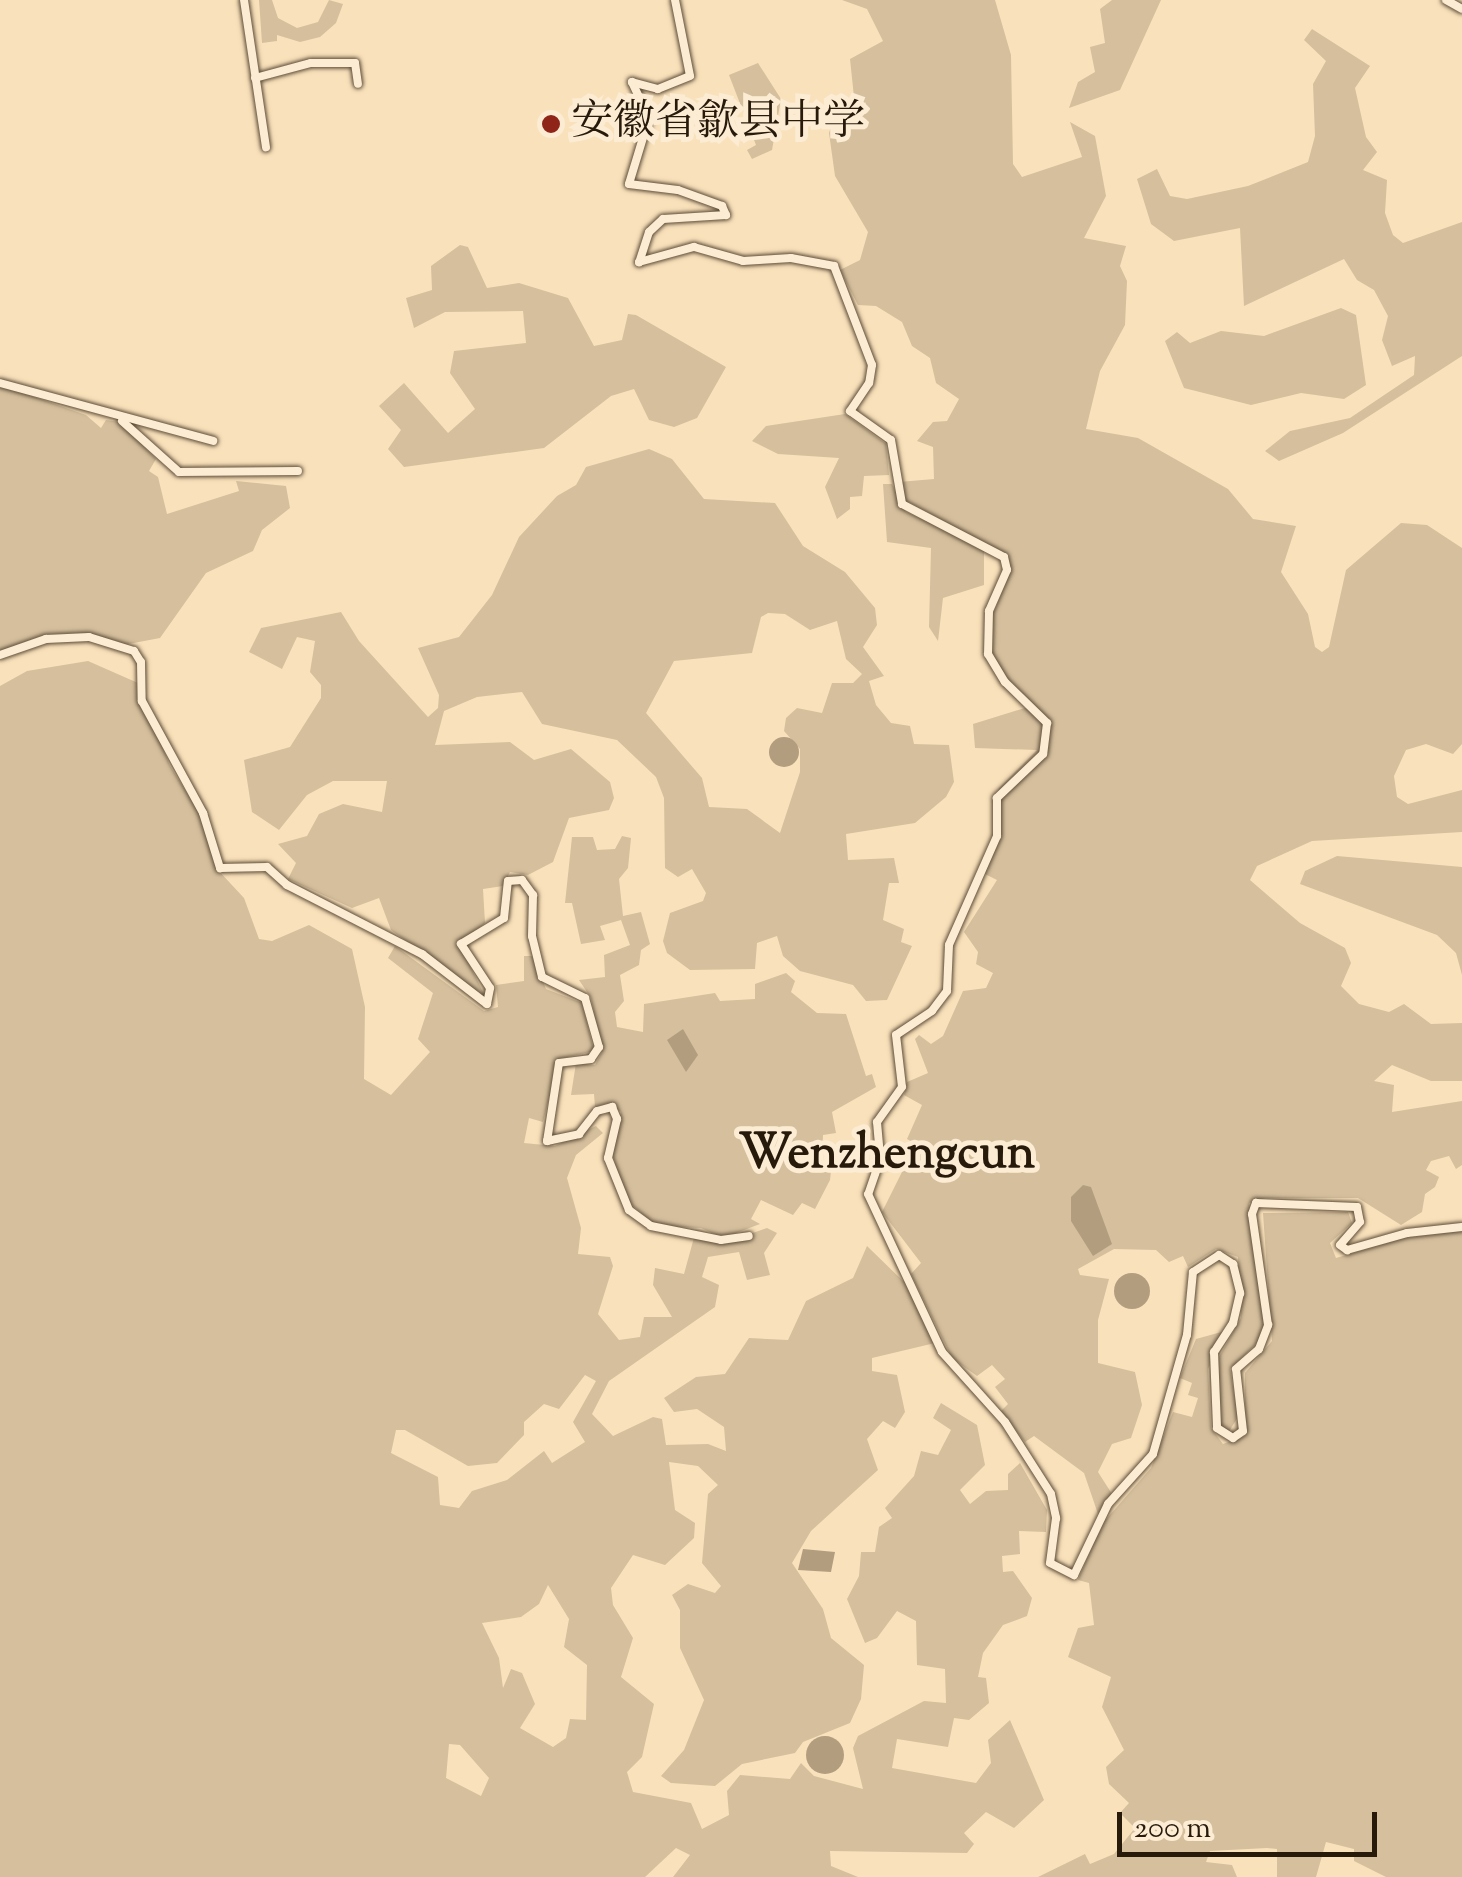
<!DOCTYPE html>
<meta charset="utf-8">
<style>
body{margin:0}
#map{position:relative;width:1462px;height:1877px;overflow:hidden;background:#f9e1bb;font-family:"Sorts Mill Goudy","Noto Serif SC",serif}
div>[style]{position:absolute}
[style*='--x']{left:calc(var(--x)*1px);top:calc(var(--y)*1px);width:calc(var(--w)*1px);rotate:calc(var(--a)*1deg)}
.green>*{inset:0;background:#d5bf9d}
.water>*{inset:0;background:#b29d7f}
.round{border-radius:50%}
.roads{filter:drop-shadow(0 0 2px #5c4c37) drop-shadow(0 0 2px #5c4c37)}
.minor>*{height:8px;margin:-4px;padding:0 4px;transform-origin:4px;border-radius:4px;background:#fbecd3}
.dots>*{width:28px;height:28px;translate:-50% -50%;box-sizing:border-box;border:5px solid #fbecd3;border-radius:50%}
span{translate:-50% -50%;white-space:nowrap;text-align:center;line-height:1.15;-webkit-text-stroke:10px #fbecd3;paint-order:stroke}
.poi-label{font-size:42px;color:#271a0b}
.left{translate:0 -50%;text-align:left}
.quarter-label{font-size:48px;color:#271a0b;font-weight:700}
.scale{position:absolute;left:1117px;top:1812px;width:260px;height:45px;box-sizing:border-box;border:5px solid #271a0b;border-top:0;padding-left:12px;font-size:30px;line-height:35px;white-space:nowrap;color:#271a0b;-webkit-text-stroke:8px #fbecd3;paint-order:stroke}
</style>
<div id="map">
<div class="green">
<div style="clip-path:polygon(259px 0,272px 0,278px 18px,297px 28px,318px 22px,329px 0,343px 4px,336px 23px,320px 37px,300px 42px,277px 35px,277px 41px,262px 43px)"></div>
<div style="clip-path:polygon(842px 0,995px 0,1011px 55px,1013px 164px,1022px 177px,1082px 157px,1070px 122px,1095px 136px,1106px 196px,1084px 238px,1126px 246px,1120px 266px,1127px 281px,1125px 325px,1100px 371px,1086px 429px,1138px 438px,1228px 489px,1253px 519px,1296px 526px,1281px 572px,1308px 614px,1315px 647px,1322px 652px,1329px 647px,1346px 570px,1401px 523px,1427px 525px,1462px 548px,1462px 744px,1453px 754px,1426px 744px,1406px 750px,1394px 776px,1397px 797px,1408px 804px,1462px 790px,1462px 832px,1312px 841px,1257px 866px,1250px 880px,1300px 923px,1345px 948px,1351px 963px,1341px 986px,1359px 1004px,1389px 1012px,1404px 1004px,1431px 1024px,1462px 1023px,1462px 1081px,1431px 1081px,1392px 1065px,1374px 1081px,1394px 1085px,1392px 1112px,1462px 1101px,1462px 1165px,1456px 1169px,1449px 1156px,1431px 1161px,1426px 1170px,1439px 1177px,1435px 1187px,1425px 1194px,1422px 1212px,1401px 1225px,1358px 1198px,1265px 1198px,1249px 1203px,1265px 1319px,1259px 1341px,1230px 1369px,1238px 1417px,1228px 1433px,1220px 1424px,1218px 1359px,1241px 1318px,1238px 1257px,1216px 1249px,1188px 1267px,1183px 1256px,1169px 1262px,1156px 1250px,1114px 1249px,1078px 1269px,1080px 1275px,1109px 1279px,1098px 1320px,1098px 1363px,1135px 1372px,1142px 1405px,1131px 1438px,1112px 1444px,1098px 1472px,1112px 1494px,1098px 1514px,1084px 1473px,1034px 1436px,1025px 1442px,1001px 1411px,1008px 1404px,995px 1387px,1005px 1379px,992px 1365px,977px 1376px,952px 1358px,911px 1274px,921px 1263px,882px 1212px,916px 1144px,907px 1139px,922px 1105px,904px 1095px,907px 1082px,928px 1073px,915px 1039px,919px 1035px,931px 1044px,943px 1036px,963px 991px,986px 988px,993px 973px,976px 964px,978px 952px,964px 932px,997px 880px,985px 874px,1001px 829px,994px 804px,999px 788px,1037px 750px,975px 748px,973px 724px,1028px 707px,1006px 686px,992px 652px,990px 621px,1009px 575px,1005px 554px,901px 498px,899px 482px,934px 479px,933px 447px,917px 441px,933px 422px,947px 421px,959px 399px,936px 383px,930px 358px,912px 346px,902px 322px,876px 306px,858px 305px,840px 270px,860px 260px,868px 232px,835px 176px,829px 133px,837px 108px,854px 97px,850px 59px,883px 41px,867px 9px)"></div>
<div style="clip-path:polygon(1112px 0,1161px 0,1120px 90px,1069px 108px,1078px 82px,1095px 72px,1090px 47px,1105px 43px,1100px 9px)"></div>
<div style="clip-path:polygon(1312px 29px,1370px 66px,1355px 88px,1366px 137px,1377px 152px,1363px 170px,1387px 180px,1385px 213px,1393px 235px,1403px 243px,1462px 222px,1462px 356px,1343px 433px,1279px 461px,1265px 451px,1290px 431px,1350px 418px,1414px 375px,1415px 356px,1392px 366px,1382px 340px,1388px 316px,1374px 290px,1357px 280px,1344px 259px,1244px 306px,1240px 228px,1174px 241px,1151px 224px,1137px 179px,1157px 169px,1170px 196px,1187px 199px,1248px 186px,1308px 162px,1315px 136px,1313px 84px,1326px 61px,1304px 40px)"></div>
<div style="clip-path:polygon(758px 63px,781px 99px,772px 150px,752px 159px,747px 150px,756px 145px,729px 75px)"></div>
<div style="clip-path:polygon(460px 245px,468px 247px,487px 288px,519px 283px,568px 298px,594px 346px,622px 340px,628px 314px,636px 315px,726px 367px,697px 418px,674px 427px,649px 420px,634px 389px,611px 396px,544px 448px,404px 467px,388px 449px,401px 430px,379px 406px,404px 383px,448px 433px,475px 409px,450px 373px,454px 351px,526px 343px,523px 311px,445px 312px,414px 328px,406px 298px,432px 290px,431px 266px)"></div>
<div style="clip-path:polygon(1341px 308px,1356px 315px,1366px 385px,1344px 399px,1301px 393px,1251px 405px,1184px 388px,1165px 341px,1177px 332px,1190px 343px,1221px 331px,1264px 336px)"></div>
<div style="clip-path:polygon(0 385px,86px 415px,101px 428px,106px 420px,120px 422px,156px 459px,149px 471px,158px 477px,167px 514px,239px 491px,236px 481px,286px 486px,290px 508px,262px 530px,253px 551px,206px 573px,160px 638px,123px 645px,88px 633px,47px 634px,0 651px)"></div>
<div style="clip-path:polygon(845px 414px,886px 444px,889px 475px,864px 476px,862px 496px,850px 497px,850px 509px,837px 519px,825px 487px,839px 458px,778px 454px,752px 441px,766px 426px)"></div>
<div style="clip-path:polygon(evenodd,649px 449px,672px 459px,704px 499px,775px 503px,803px 546px,845px 572px,875px 608px,877px 625px,863px 647px,884px 676px,869px 681px,876px 705px,891px 723px,910px 726px,914px 744px,949px 745px,954px 782px,946px 797px,915px 823px,846px 834px,848px 860px,894px 858px,899px 883px,889px 883px,883px 920px,904px 929px,901px 942px,912px 946px,887px 1000px,866px 1001px,853px 985px,800px 971px,783px 956px,777px 936px,757px 943px,755px 969px,690px 970px,667px 953px,663px 941px,670px 913px,703px 901px,706px 893px,692px 869px,678px 877px,665px 868px,664px 798px,656px 777px,617px 740px,542px 724px,522px 692px,477px 697px,444px 711px,435px 745px,510px 742px,534px 760px,571px 749px,610px 782px,614px 798px,609px 810px,569px 818px,553px 862px,528px 875px,510px 872px,503px 886px,483px 889px,485px 923px,459px 944px,486px 998px,391px 930px,379px 898px,352px 908px,288px 879px,296px 863px,278px 844px,307px 836px,319px 814px,343px 804px,382px 812px,387px 781px,333px 781px,307px 795px,279px 830px,252px 812px,244px 760px,290px 747px,321px 698px,321px 685px,310px 672px,315px 641px,297px 637px,282px 669px,249px 652px,261px 628px,341px 612px,359px 641px,428px 717px,438px 708px,439px 695px,418px 648px,459px 637px,492px 595px,519px 537px,557px 496px,576px 485px,586px 467px,649px 449px,768px 613px,785px 614px,810px 630px,837px 621px,846px 659px,862px 674px,853px 683px,832px 683px,822px 713px,797px 708px,786px 718px,784px 731px,800px 749px,800px 772px,780px 833px,747px 809px,709px 807px,702px 778px,646px 713px,674px 661px,752px 653px,761px 617px,768px 613px)"></div>
<div style="clip-path:polygon(883px 484px,892px 484px,906px 512px,984px 547px,984px 585px,943px 598px,938px 641px,929px 627px,931px 548px,887px 542px)"></div>
<div style="clip-path:polygon(evenodd,88px 661px,138px 683px,170px 766px,202px 817px,217px 869px,244px 898px,259px 939px,272px 941px,309px 925px,352px 949px,365px 1007px,364px 1079px,391px 1095px,430px 1052px,418px 1039px,433px 993px,388px 958px,395px 946px,484px 1011px,498px 1007px,496px 985px,524px 981px,524px 956px,532px 956px,546px 989px,582px 1003px,594px 1051px,559px 1059px,543px 1122px,529px 1118px,524px 1143px,555px 1146px,596px 1126px,603px 1133px,576px 1155px,567px 1178px,581px 1228px,578px 1254px,610px 1257px,613px 1266px,598px 1314px,619px 1340px,640px 1337px,644px 1317px,672px 1317px,653px 1285px,655px 1268px,684px 1274px,695px 1234px,722px 1244px,767px 1228px,777px 1233px,764px 1253px,770px 1275px,747px 1280px,739px 1252px,708px 1257px,702px 1277px,719px 1285px,715px 1307px,609px 1381px,592px 1414px,613px 1436px,653px 1417px,662px 1419px,666px 1445px,708px 1444px,726px 1451px,724px 1427px,697px 1409px,674px 1412px,664px 1398px,696px 1377px,725px 1374px,749px 1338px,788px 1340px,806px 1301px,853px 1278px,867px 1246px,903px 1281px,909px 1276px,935px 1343px,872px 1358px,872px 1371px,897px 1375px,905px 1412px,895px 1428px,883px 1421px,867px 1439px,878px 1470px,811px 1531px,792px 1563px,823px 1609px,831px 1638px,864px 1665px,861px 1699px,850px 1723px,803px 1742px,795px 1753px,742px 1764px,715px 1786px,671px 1783px,661px 1776px,684px 1750px,704px 1700px,680px 1648px,680px 1610px,672px 1595px,688px 1584px,715px 1593px,721px 1586px,702px 1563px,708px 1494px,718px 1485px,698px 1466px,669px 1462px,675px 1510px,695px 1523px,694px 1538px,665px 1565px,633px 1555px,611px 1588px,613px 1605px,633px 1638px,621px 1677px,654px 1704px,642px 1757px,627px 1772px,633px 1792px,691px 1803px,702px 1829px,729px 1815px,727px 1791px,740px 1775px,790px 1779px,801px 1763px,814px 1776px,863px 1789px,853px 1748px,858px 1736px,924px 1701px,946px 1703px,945px 1669px,917px 1665px,916px 1621px,897px 1611px,877px 1638px,865px 1643px,847px 1599px,859px 1576px,861px 1552px,875px 1552px,879px 1527px,892px 1518px,885px 1508px,914px 1476px,921px 1451px,938px 1455px,951px 1430px,933px 1418px,941px 1403px,977px 1425px,985px 1465px,960px 1490px,970px 1504px,986px 1491px,1008px 1490px,1008px 1474px,1020px 1463px,1047px 1510px,1046px 1532px,1019px 1531px,1020px 1554px,1002px 1556px,1003px 1572px,1013px 1571px,1032px 1598px,1027px 1616px,1003px 1625px,983px 1653px,978px 1677px,986px 1678px,989px 1703px,969px 1720px,954px 1718px,948px 1747px,897px 1739px,892px 1768px,976px 1783px,991px 1763px,988px 1740px,1010px 1720px,1044px 1800px,1014px 1828px,986px 1812px,964px 1833px,974px 1844px,967px 1853px,830px 1851px,831px 1866px,858px 1877px,673px 1877px,690px 1855px,676px 1848px,645px 1877px,0 1877px,0 686px,27px 671px,88px 661px,585px 1375px,596px 1381px,573px 1422px,585px 1442px,552px 1463px,544px 1451px,507px 1480px,472px 1491px,459px 1508px,440px 1505px,438px 1477px,391px 1453px,396px 1430px,405px 1430px,468px 1466px,497px 1463px,524px 1435px,524px 1422px,544px 1404px,559px 1409px,585px 1375px,88px 661px,548px 1585px,569px 1619px,564px 1647px,587px 1665px,586px 1720px,570px 1719px,566px 1738px,553px 1747px,520px 1728px,535px 1704px,522px 1673px,511px 1669px,503px 1688px,499px 1658px,482px 1623px,521px 1617px,539px 1604px,548px 1585px,88px 661px,449px 1744px,460px 1745px,489px 1778px,481px 1796px,446px 1778px,449px 1744px)"></div>
<div style="clip-path:polygon(622px 836px,631px 838px,628px 868px,619px 879px,623px 916px,641px 912px,650px 944px,641px 950px,639px 965px,620px 975px,624px 1001px,615px 1012px,617px 1027px,643px 1032px,644px 1004px,715px 993px,720px 1001px,755px 999px,755px 984px,786px 973px,795px 981px,791px 992px,817px 1013px,846px 1014px,866px 1076px,872px 1074px,876px 1087px,832px 1112px,836px 1133px,823px 1135px,822px 1161px,832px 1162px,830px 1180px,815px 1209px,802px 1203px,793px 1215px,761px 1200px,751px 1219px,760px 1224px,723px 1238px,701px 1228px,656px 1226px,624px 1198px,612px 1152px,621px 1112px,609px 1103px,595px 1107px,594px 1094px,571px 1095px,576px 1063px,595px 1065px,602px 1052px,591px 998px,579px 980px,605px 977px,604px 955px,630px 945px,621px 920px,600px 926px,605px 940px,581px 944px,572px 903px,565px 903px,572px 837px,593px 837px,597px 850px,615px 849px)"></div>
<div style="clip-path:polygon(1337px 856px,1462px 867px,1462px 975px,1456px 953px,1437px 935px,1300px 884px,1305px 871px)"></div>
<div style="clip-path:polygon(1348px 1212px,1352px 1223px,1330px 1243px,1336px 1258px,1404px 1238px,1462px 1231px,1462px 1877px,1386px 1877px,1354px 1861px,1354px 1849px,1326px 1842px,1316px 1877px,1277px 1877px,1277px 1849px,1267px 1848px,1210px 1851px,1206px 1862px,1232px 1865px,1237px 1877px,1038px 1877px,1085px 1854px,1090px 1864px,1114px 1854px,1135px 1828px,1120px 1813px,1129px 1803px,1109px 1784px,1106px 1767px,1124px 1750px,1102px 1707px,1111px 1677px,1068px 1657px,1078px 1628px,1094px 1625px,1089px 1583px,1078px 1580px,1102px 1524px,1151px 1468px,1173px 1412px,1192px 1417px,1198px 1398px,1188px 1395px,1192px 1383px,1180px 1378px,1196px 1339px,1225px 1331px,1208px 1369px,1211px 1428px,1223px 1444px,1245px 1436px,1245px 1373px,1272px 1341px,1263px 1213px)"></div>
</div>
<div class="water">
<div class="round" style="left:769px;top:737px;width:30px;height:30px"></div>
<div style="clip-path:polygon(683px 1029px,698px 1055px,686px 1072px,667px 1040px)"></div>
<div style="clip-path:polygon(1083px 1185px,1091px 1187px,1112px 1244px,1093px 1256px,1071px 1221px,1071px 1197px)"></div>
<div class="round" style="left:1114px;top:1273px;width:36px;height:36px"></div>
<div style="clip-path:polygon(803px 1549px,835px 1552px,831px 1572px,798px 1570px)"></div>
<div class="round" style="left:806px;top:1736px;width:38px;height:38px"></div>
</div>
<div class="roads">
<div class="minor">
<div style="--x:244;--y:0;--w:149;--a:81.5"></div>
<div style="--x:675;--y:0;--w:77;--a:78.8"></div>
<div style="--x:690;--y:76;--w:35;--a:158"></div>
<div style="--x:658;--y:89;--w:27;--a:-165"></div>
<div style="--x:632;--y:82;--w:40;--a:65"></div>
<div style="--x:649;--y:118;--w:69;--a:106.9"></div>
<div style="--x:629;--y:184;--w:49;--a:7"></div>
<div style="--x:678;--y:190;--w:47;--a:20"></div>
<div style="--x:722;--y:206;--w:10;--a:66"></div>
<div style="--x:726;--y:215;--w:63;--a:176.4"></div>
<div style="--x:663;--y:219;--w:19;--a:137"></div>
<div style="--x:649;--y:232;--w:32;--a:108"></div>
<div style="--x:639;--y:262;--w:57;--a:-15.3"></div>
<div style="--x:694;--y:247;--w:51;--a:15.9"></div>
<div style="--x:743;--y:261;--w:48;--a:-3.6"></div>
<div style="--x:791;--y:258;--w:44;--a:10.5"></div>
<div style="--x:834;--y:266;--w:106;--a:69"></div>
<div style="--x:872;--y:365;--w:18;--a:99"></div>
<div style="--x:869;--y:383;--w:34;--a:124"></div>
<div style="--x:850;--y:411;--w:50;--a:35.3"></div>
<div style="--x:891;--y:440;--w:65;--a:80.2"></div>
<div style="--x:902;--y:504;--w:115;--a:27.5"></div>
<div style="--x:1004;--y:557;--w:13;--a:77"></div>
<div style="--x:1007;--y:570;--w:45;--a:113.7"></div>
<div style="--x:989;--y:611;--w:43;--a:91.3"></div>
<div style="--x:988;--y:654;--w:33;--a:59"></div>
<div style="--x:1005;--y:682;--w:59;--a:44.3"></div>
<div style="--x:1047;--y:723;--w:31;--a:97"></div>
<div style="--x:1043;--y:754;--w:64;--a:136.3"></div>
<div style="--x:997;--y:798;--w:38;--a:90"></div>
<div style="--x:997;--y:836;--w:119;--a:113.8"></div>
<div style="--x:949;--y:945;--w:46;--a:92.5"></div>
<div style="--x:947;--y:991;--w:25;--a:127"></div>
<div style="--x:932;--y:1011;--w:43;--a:146.3"></div>
<div style="--x:896;--y:1035;--w:52;--a:83.4"></div>
<div style="--x:902;--y:1087;--w:43;--a:125.5"></div>
<div style="--x:877;--y:1122;--w:38;--a:85"></div>
<div style="--x:880;--y:1160;--w:36;--a:109"></div>
<div style="--x:868;--y:1194;--w:174;--a:64.9"></div>
<div style="--x:942;--y:1352;--w:94;--a:48"></div>
<div style="--x:1005;--y:1422;--w:85;--a:57.4"></div>
<div style="--x:1051;--y:1494;--w:25;--a:78"></div>
<div style="--x:1056;--y:1518;--w:45;--a:97.6"></div>
<div style="--x:1050;--y:1563;--w:27;--a:27"></div>
<div style="--x:1074;--y:1575;--w:79;--a:-64.4"></div>
<div style="--x:1108;--y:1504;--w:67;--a:-48"></div>
<div style="--x:1153;--y:1454;--w:124;--a:-74.1"></div>
<div style="--x:1187;--y:1335;--w:63;--a:-84.6"></div>
<div style="--x:1193;--y:1272;--w:31;--a:-33"></div>
<div style="--x:1219;--y:1255;--w:17;--a:33"></div>
<div style="--x:1233;--y:1264;--w:30;--a:76"></div>
<div style="--x:1240;--y:1293;--w:31;--a:103"></div>
<div style="--x:1233;--y:1323;--w:35;--a:123"></div>
<div style="--x:1214;--y:1352;--w:76;--a:87.7"></div>
<div style="--x:1217;--y:1428;--w:19;--a:32"></div>
<div style="--x:1233;--y:1438;--w:12;--a:-35"></div>
<div style="--x:1243;--y:1431;--w:62;--a:-96.4"></div>
<div style="--x:1236;--y:1369;--w:30;--a:-41"></div>
<div style="--x:1259;--y:1349;--w:26;--a:-69"></div>
<div style="--x:1268;--y:1325;--w:112;--a:-98.2"></div>
<div style="--x:1252;--y:1214;--w:12;--a:-70"></div>
<div style="--x:1256;--y:1203;--w:101;--a:2.3"></div>
<div style="--x:1357;--y:1207;--w:15;--a:79"></div>
<div style="--x:1360;--y:1222;--w:30;--a:131"></div>
<div style="--x:1340;--y:1245;--w:9;--a:36"></div>
<div style="--x:1347;--y:1250;--w:62;--a:-15.8"></div>
<div style="--x:1407;--y:1233;--w:55;--a:-6.2"></div>
<div style="--x:1446;--y:0;--w:18;--a:29"></div>
<div style="--x:255;--y:78;--w:58;--a:-15"></div>
<div style="--x:311;--y:63;--w:44;--a:0"></div>
<div style="--x:355;--y:63;--w:21;--a:82"></div>
<div style="--x:0;--y:383;--w:221;--a:15.2"></div>
<div style="--x:122;--y:421;--w:76;--a:41.8"></div>
<div style="--x:179;--y:472;--w:119;--a:-0.5"></div>
<div style="--x:0;--y:655;--w:49;--a:-19.2"></div>
<div style="--x:46;--y:639;--w:43;--a:-2.7"></div>
<div style="--x:89;--y:637;--w:47;--a:17.3"></div>
<div style="--x:134;--y:651;--w:13;--a:58"></div>
<div style="--x:141;--y:662;--w:39;--a:89"></div>
<div style="--x:142;--y:701;--w:128;--a:61.4"></div>
<div style="--x:203;--y:813;--w:58;--a:72.8"></div>
<div style="--x:220;--y:868;--w:47;--a:-1.2"></div>
<div style="--x:267;--y:867;--w:27;--a:42"></div>
<div style="--x:287;--y:885;--w:152;--a:27.1"></div>
<div style="--x:422;--y:954;--w:82;--a:37.6"></div>
<div style="--x:487;--y:1004;--w:16;--a:-79"></div>
<div style="--x:490;--y:988;--w:53;--a:-123.4"></div>
<div style="--x:461;--y:944;--w:50;--a:-31.2"></div>
<div style="--x:504;--y:918;--w:37;--a:-84"></div>
<div style="--x:508;--y:881;--w:14;--a:-4"></div>
<div style="--x:522;--y:880;--w:19;--a:54"></div>
<div style="--x:533;--y:895;--w:41;--a:91.4"></div>
<div style="--x:532;--y:936;--w:42;--a:76.3"></div>
<div style="--x:542;--y:977;--w:48;--a:26"></div>
<div style="--x:585;--y:998;--w:51;--a:74.1"></div>
<div style="--x:599;--y:1047;--w:14;--a:124"></div>
<div style="--x:591;--y:1059;--w:32;--a:173"></div>
<div style="--x:559;--y:1063;--w:79;--a:98.7"></div>
<div style="--x:547;--y:1141;--w:33;--a:-12"></div>
<div style="--x:579;--y:1134;--w:29;--a:-52"></div>
<div style="--x:597;--y:1111;--w:16;--a:-15"></div>
<div style="--x:612;--y:1107;--w:13;--a:67"></div>
<div style="--x:617;--y:1119;--w:40;--a:103"></div>
<div style="--x:608;--y:1158;--w:56;--a:68"></div>
<div style="--x:629;--y:1210;--w:27;--a:36"></div>
<div style="--x:651;--y:1226;--w:71;--a:11.3"></div>
<div style="--x:721;--y:1240;--w:28;--a:-8"></div>
</div>
</div>
<div class="dots">
<div style="left:551px;top:124px;background:#8f2418"></div>
</div>
<div class="poi-label">
<span class="left" style="left:571px;top:124px">安徽省歙县中学</span>
</div>
<div class="quarter-label">
<span style="left:887px;top:1156px">Wenzhengcun</span>
</div>
<div class="scale">200 m</div>
</div>
